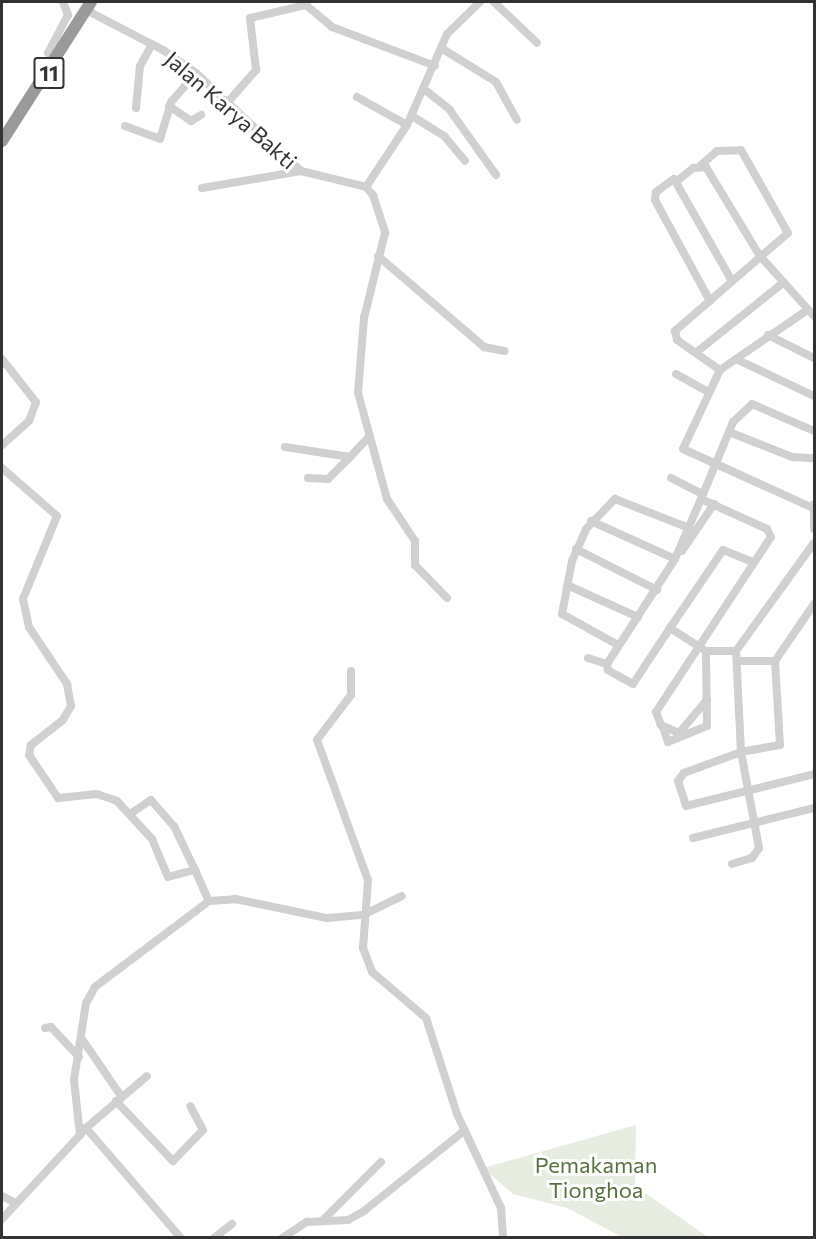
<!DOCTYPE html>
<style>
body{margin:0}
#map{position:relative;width:816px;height:1239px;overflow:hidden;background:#fff;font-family:Commissioner,sans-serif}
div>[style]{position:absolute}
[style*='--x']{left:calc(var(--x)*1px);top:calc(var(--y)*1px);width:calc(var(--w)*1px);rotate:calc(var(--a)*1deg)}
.green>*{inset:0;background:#e6ecdf}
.minor>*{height:8px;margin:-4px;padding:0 4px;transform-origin:4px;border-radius:4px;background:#d0d0d0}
.highway>*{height:12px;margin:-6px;padding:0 6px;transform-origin:6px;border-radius:6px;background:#9a9a9a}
span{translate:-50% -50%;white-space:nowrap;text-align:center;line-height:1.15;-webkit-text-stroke:6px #fff;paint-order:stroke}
.shield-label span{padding:2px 4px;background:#fff;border:2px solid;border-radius:4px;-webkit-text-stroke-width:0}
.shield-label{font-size:21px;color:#333;font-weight:700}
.street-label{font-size:22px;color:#333}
.park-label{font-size:22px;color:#56703f}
.frame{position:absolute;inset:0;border:3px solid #333;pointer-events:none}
</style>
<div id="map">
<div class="green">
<div style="clip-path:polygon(636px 1125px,635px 1186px,708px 1237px,622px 1237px,567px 1208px,513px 1194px,483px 1168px)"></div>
</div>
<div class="minor">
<div style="--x:494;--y:2;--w:59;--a:43.6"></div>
<div style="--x:88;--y:11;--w:85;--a:27.5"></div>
<div style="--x:163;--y:50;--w:40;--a:34.9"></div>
<div style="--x:196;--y:73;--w:144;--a:43"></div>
<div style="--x:301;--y:171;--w:67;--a:13.8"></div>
<div style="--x:366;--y:187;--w:11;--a:49"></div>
<div style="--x:373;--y:195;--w:40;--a:72"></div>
<div style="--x:385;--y:233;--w:88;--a:103.9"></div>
<div style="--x:364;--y:318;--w:75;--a:94.6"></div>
<div style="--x:358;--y:393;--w:110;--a:74.7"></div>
<div style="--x:387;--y:499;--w:50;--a:56.3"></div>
<div style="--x:415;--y:541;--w:24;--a:90"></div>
<div style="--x:415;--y:565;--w:46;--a:45.9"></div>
<div style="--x:441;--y:48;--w:65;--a:31.7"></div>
<div style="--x:496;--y:82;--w:43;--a:61.1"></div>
<div style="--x:57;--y:61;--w:12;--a:-138"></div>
<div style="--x:48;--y:53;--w:43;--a:-62.2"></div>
<div style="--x:68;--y:15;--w:14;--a:-111"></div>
<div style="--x:425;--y:90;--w:31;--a:38"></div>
<div style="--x:449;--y:109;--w:81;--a:54.5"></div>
<div style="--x:357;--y:97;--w:57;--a:29.2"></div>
<div style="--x:228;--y:102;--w:43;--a:-48.8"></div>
<div style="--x:256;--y:70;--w:52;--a:-96.6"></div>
<div style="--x:250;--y:18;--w:57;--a:-13.1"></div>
<div style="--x:306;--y:5;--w:34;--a:40"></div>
<div style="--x:332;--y:27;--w:110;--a:20.7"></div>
<div style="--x:169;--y:106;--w:27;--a:34"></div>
<div style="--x:191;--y:121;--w:12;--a:-31"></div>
<div style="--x:136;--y:108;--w:42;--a:-84.6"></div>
<div style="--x:140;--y:66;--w:25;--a:-61"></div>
<div style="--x:412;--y:116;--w:39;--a:32"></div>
<div style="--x:445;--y:137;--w:31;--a:50"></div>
<div style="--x:125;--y:126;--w:37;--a:20"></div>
<div style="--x:160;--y:139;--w:39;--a:-73"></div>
<div style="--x:171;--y:102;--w:38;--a:-49"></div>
<div style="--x:701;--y:165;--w:21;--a:-41"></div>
<div style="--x:717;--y:151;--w:24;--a:-2"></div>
<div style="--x:741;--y:150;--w:95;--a:60.5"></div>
<div style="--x:788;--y:233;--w:150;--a:139.1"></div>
<div style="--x:675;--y:331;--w:9;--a:77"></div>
<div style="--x:677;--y:340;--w:52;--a:34.9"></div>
<div style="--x:720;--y:370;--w:87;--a:115.1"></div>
<div style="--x:683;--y:449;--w:143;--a:24.4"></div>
<div style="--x:677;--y:181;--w:21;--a:-39"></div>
<div style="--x:693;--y:168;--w:13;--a:-4"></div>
<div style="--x:706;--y:167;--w:104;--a:58.8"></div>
<div style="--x:760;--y:256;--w:81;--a:48"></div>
<div style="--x:366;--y:187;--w:74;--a:-56.5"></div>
<div style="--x:407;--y:125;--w:99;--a:-66.3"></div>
<div style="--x:447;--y:34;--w:46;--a:-44.1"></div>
<div style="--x:202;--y:188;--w:100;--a:-9.7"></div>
<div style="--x:378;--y:256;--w:140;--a:40.6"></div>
<div style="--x:484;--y:347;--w:21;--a:11"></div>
<div style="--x:710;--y:301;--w:115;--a:-118.6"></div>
<div style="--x:655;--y:200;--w:8;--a:-83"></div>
<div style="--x:656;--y:192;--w:22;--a:-36"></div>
<div style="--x:674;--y:179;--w:117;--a:60.4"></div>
<div style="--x:768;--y:335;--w:51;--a:26.6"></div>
<div style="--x:698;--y:351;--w:110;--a:-38.7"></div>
<div style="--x:2;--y:359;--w:55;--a:51.7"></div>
<div style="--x:36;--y:402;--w:20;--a:110"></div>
<div style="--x:29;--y:421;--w:36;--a:138"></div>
<div style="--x:736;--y:359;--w:86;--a:25.4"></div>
<div style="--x:720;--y:370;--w:104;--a:-34.5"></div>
<div style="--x:676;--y:374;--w:38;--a:29"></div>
<div style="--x:729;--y:432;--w:68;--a:21.6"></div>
<div style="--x:792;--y:457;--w:22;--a:3"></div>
<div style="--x:285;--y:447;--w:66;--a:8.7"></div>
<div style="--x:350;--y:457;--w:26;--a:-47"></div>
<div style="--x:2;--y:468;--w:73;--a:41.1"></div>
<div style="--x:57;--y:516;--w:90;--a:112.3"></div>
<div style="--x:23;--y:599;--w:29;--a:78"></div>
<div style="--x:29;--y:627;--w:69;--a:56.3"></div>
<div style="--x:67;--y:684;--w:22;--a:80"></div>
<div style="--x:71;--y:706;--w:16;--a:120"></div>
<div style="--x:63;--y:720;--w:41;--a:142"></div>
<div style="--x:31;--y:745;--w:10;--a:101"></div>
<div style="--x:29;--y:755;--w:52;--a:56"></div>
<div style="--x:58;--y:798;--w:39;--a:-6"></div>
<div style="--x:97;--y:794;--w:21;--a:19"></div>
<div style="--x:117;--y:801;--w:52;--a:47.4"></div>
<div style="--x:152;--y:839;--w:41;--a:67.2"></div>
<div style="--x:168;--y:877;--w:28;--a:-15"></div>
<div style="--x:195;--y:870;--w:34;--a:66"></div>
<div style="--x:209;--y:901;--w:143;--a:143"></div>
<div style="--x:95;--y:987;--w:18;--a:119"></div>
<div style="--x:86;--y:1003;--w:78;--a:98.9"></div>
<div style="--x:74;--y:1080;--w:55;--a:83.8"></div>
<div style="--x:80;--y:1135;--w:9;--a:-49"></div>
<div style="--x:86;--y:1128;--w:145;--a:49.2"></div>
<div style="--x:308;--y:478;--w:20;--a:3"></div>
<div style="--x:328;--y:479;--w:31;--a:-45"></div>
<div style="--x:671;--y:478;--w:36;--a:27"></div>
<div style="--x:814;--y:504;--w:25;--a:90"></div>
<div style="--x:591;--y:521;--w:92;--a:24.3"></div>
<div style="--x:576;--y:549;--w:91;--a:26.8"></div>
<div style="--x:682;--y:551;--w:57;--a:-55.8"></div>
<div style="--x:567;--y:585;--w:78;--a:24.3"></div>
<div style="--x:814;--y:604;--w:69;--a:124.4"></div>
<div style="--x:775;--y:661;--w:84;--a:86.6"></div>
<div style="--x:780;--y:745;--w:40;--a:170"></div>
<div style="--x:741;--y:752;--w:61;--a:159.8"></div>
<div style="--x:684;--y:773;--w:10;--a:127"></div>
<div style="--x:678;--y:781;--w:26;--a:72"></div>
<div style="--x:686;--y:806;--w:132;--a:-14"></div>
<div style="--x:670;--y:628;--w:67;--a:123.5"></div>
<div style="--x:633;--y:684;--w:29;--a:-151"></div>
<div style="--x:608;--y:670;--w:6;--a:-99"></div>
<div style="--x:607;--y:664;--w:125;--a:-57.1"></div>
<div style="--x:675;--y:559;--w:65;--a:-66.6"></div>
<div style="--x:618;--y:645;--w:64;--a:-151"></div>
<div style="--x:562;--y:614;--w:54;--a:-79.3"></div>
<div style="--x:572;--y:561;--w:35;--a:-66"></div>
<div style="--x:586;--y:529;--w:42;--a:-46"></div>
<div style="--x:615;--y:499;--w:79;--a:21.4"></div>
<div style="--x:736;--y:651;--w:30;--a:180"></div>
<div style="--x:706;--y:651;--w:43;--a:-147.4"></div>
<div style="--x:670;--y:628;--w:94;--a:-55.8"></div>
<div style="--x:723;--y:550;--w:32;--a:22"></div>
<div style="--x:588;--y:658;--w:20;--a:18"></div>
<div style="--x:737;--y:661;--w:38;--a:0"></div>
<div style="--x:351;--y:671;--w:24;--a:90"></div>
<div style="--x:351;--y:695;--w:56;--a:127.1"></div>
<div style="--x:317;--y:740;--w:149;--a:70"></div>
<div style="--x:368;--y:880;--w:68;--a:94.2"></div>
<div style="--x:363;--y:948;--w:26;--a:69"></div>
<div style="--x:372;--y:972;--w:71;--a:40.4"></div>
<div style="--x:426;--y:1018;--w:101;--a:72.1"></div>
<div style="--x:457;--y:1114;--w:104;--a:64.9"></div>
<div style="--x:501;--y:1208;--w:30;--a:86"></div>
<div style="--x:663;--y:727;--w:16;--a:72"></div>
<div style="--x:668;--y:742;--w:42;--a:-22.3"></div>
<div style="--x:707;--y:726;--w:75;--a:-90.8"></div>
<div style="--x:679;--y:733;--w:20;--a:-156"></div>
<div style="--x:661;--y:725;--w:14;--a:-111"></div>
<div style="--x:656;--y:712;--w:209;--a:-56.7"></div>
<div style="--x:771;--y:537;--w:9;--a:-117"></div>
<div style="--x:767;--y:529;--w:72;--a:-155.6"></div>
<div style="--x:701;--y:499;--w:83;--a:-67.4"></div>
<div style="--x:733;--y:422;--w:26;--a:-43"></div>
<div style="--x:752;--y:404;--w:68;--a:23.5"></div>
<div style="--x:679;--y:733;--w:43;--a:-49.7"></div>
<div style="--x:130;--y:814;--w:25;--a:-34"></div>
<div style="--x:151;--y:800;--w:35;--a:49"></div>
<div style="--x:174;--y:826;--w:49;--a:64.5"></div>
<div style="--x:693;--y:838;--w:125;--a:-13.9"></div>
<div style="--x:732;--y:864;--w:21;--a:-17"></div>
<div style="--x:752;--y:858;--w:12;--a:-55"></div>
<div style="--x:759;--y:848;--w:98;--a:-100.6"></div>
<div style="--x:741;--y:752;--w:101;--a:-92.8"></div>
<div style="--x:736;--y:651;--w:133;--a:-54.2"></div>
<div style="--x:209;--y:901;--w:26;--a:-4"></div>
<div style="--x:235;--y:899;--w:94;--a:11.7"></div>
<div style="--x:327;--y:918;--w:36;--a:-5"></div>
<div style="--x:363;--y:915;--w:43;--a:-26"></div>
<div style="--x:45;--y:1028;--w:6;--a:-9"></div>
<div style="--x:51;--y:1027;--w:41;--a:47"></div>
<div style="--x:82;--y:1039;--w:69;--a:55.6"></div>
<div style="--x:116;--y:1101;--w:83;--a:46.5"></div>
<div style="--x:173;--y:1161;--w:43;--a:-45.9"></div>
<div style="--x:203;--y:1130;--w:27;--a:-118"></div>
<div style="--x:86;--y:1128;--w:80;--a:-40.4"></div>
<div style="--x:2;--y:1196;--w:16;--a:27"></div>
<div style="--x:2;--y:1219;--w:115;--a:-47.1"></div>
<div style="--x:323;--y:1220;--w:82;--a:-45"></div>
<div style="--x:214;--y:1238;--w:23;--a:-38"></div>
<div style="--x:282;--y:1238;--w:30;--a:-33"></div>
<div style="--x:307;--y:1222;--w:41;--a:-2.8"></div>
<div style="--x:348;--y:1220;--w:18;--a:-29"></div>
<div style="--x:364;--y:1211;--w:129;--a:-38.7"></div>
</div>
<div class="highway">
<div style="--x:2;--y:141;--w:165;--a:-57.4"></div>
</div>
<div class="shield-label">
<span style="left:49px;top:73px">11</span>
</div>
<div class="street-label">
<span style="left:231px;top:110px;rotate:41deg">Jalan Karya Bakti</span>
</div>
<div class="park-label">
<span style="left:596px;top:1177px">Pemakaman<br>Tionghoa</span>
</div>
<div class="frame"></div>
</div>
